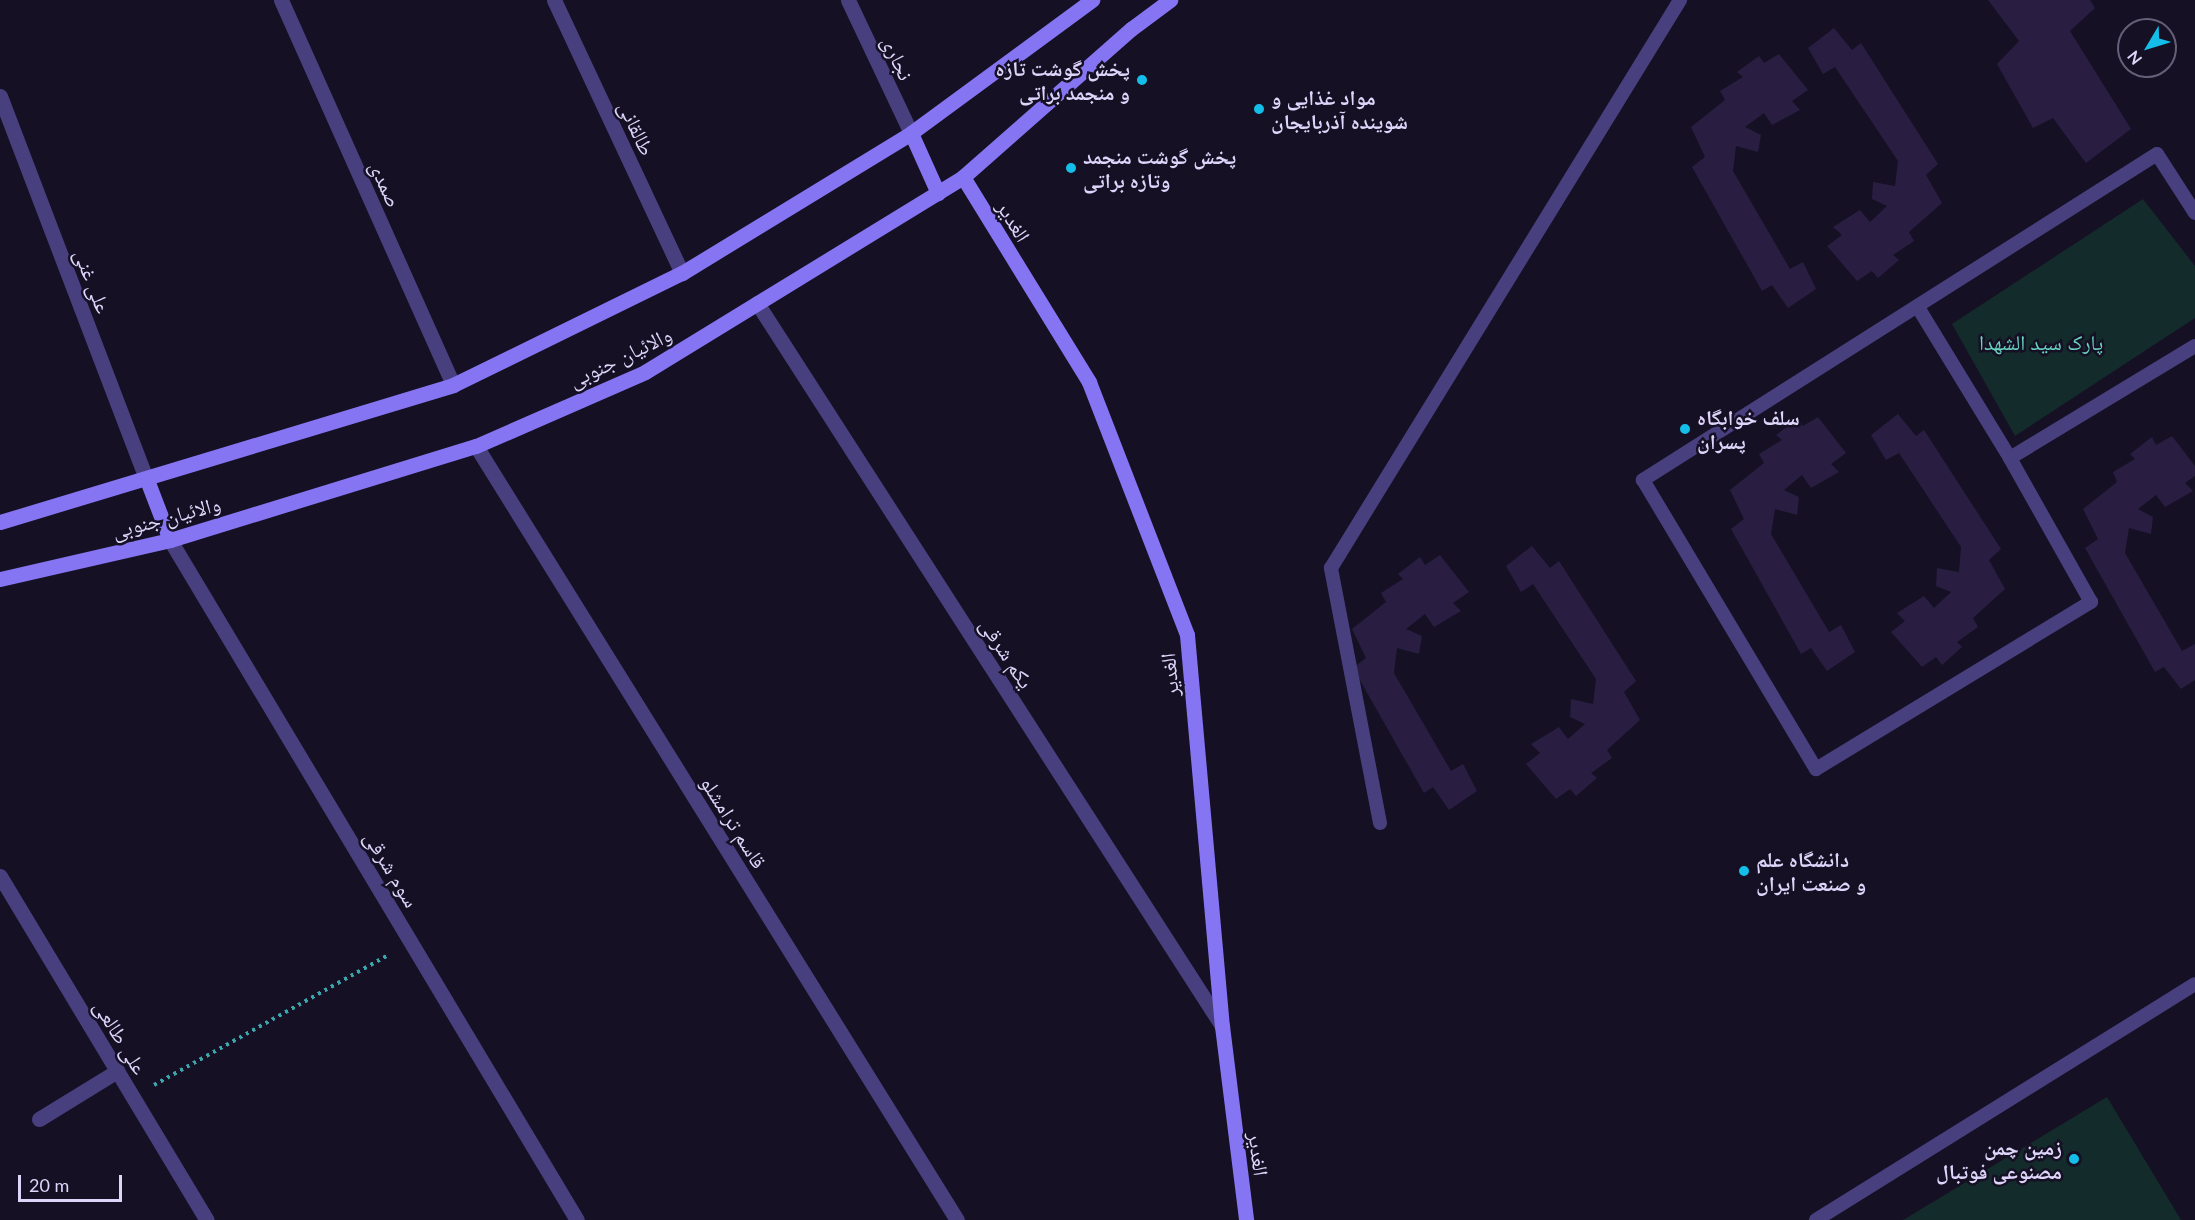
<!DOCTYPE html>
<meta charset="utf-8">
<style>
body{margin:0}
#map{position:relative;width:2195px;height:1220px;overflow:hidden;background:#151023;font-family:Lato,"Noto Naskh Arabic",sans-serif}
div>[style]{position:absolute}
[style*='--x']{left:calc(var(--x)*1px);top:calc(var(--y)*1px);width:calc(var(--w)*1px);rotate:calc(var(--a)*1deg)}
.green>*{inset:0;background:#142b2c}
.building>*{inset:0;background:#291e42}
.path>*{height:4px;margin-top:-2px;transform-origin:0;background:repeating-linear-gradient(90deg,#39a7ac 0 3px,transparent 0 7.5px)}
.lane>*{height:14px;margin:-7px;padding:0 7px;transform-origin:7px;border-radius:7px;background:#483f7e}
.street>*{height:15px;margin:-7.5px;padding:0 7.5px;transform-origin:7.5px;border-radius:7.5px;background:#483f7e}
.secondary>*{height:15px;margin:-7.5px;padding:0 7.5px;transform-origin:7.5px;border-radius:7.5px;background:#8575f3}
.dots>*{width:16px;height:16px;translate:-50% -50%;box-sizing:border-box;border:3px solid #151023;border-radius:50%}
span{translate:-50% -50%;white-space:nowrap;text-align:center;line-height:1.15;-webkit-text-stroke:5px #151023;paint-order:stroke}
.street-label{font-size:21px;color:#ded5fb}
.poi-label{font-size:21px;color:#ded5fb;font-weight:700}
.right{translate:-100% -50%;text-align:right}
.left{translate:0 -50%;text-align:left}
.park-label{font-size:21px;color:#68d5c5}
.north{position:absolute;left:2117px;top:18px;width:60px;height:60px;box-sizing:border-box;background:#151023;border:2px solid #655f79;border-radius:50%;rotate:232deg;font-size:16px;font-weight:700;line-height:24px;text-align:center;color:#ded5fb}
.north::after{content:'';display:block;margin:auto;width:21px;height:27px;background:#14bee9;clip-path:polygon(50% 0,100% 100%,50% 72%,0 100%)}
.scale{position:absolute;left:18px;top:1175px;width:104px;height:27px;box-sizing:border-box;border:3px solid #ded5fb;border-top:0;padding-left:8px;font-size:18px;line-height:21px;white-space:nowrap;color:#ded5fb;-webkit-text-stroke:4px #151023;paint-order:stroke}
</style>
<div id="map">
<div class="green">
<div style="clip-path:polygon(2143px 199px,2195px 266px,2195px 318px,2015px 436px,1952px 324px)"></div>
<div style="clip-path:polygon(2107px 1097px,2181px 1220px,1903px 1220px)"></div>
</div>
<div class="building">
<div style="clip-path:polygon(1988px 0,2090px 0,2095px 8px,2070px 31px,2131px 129px,2086px 163px,2053px 118px,2033px 128px,1997px 64px,2019px 41px)"></div>
<div style="clip-path:polygon(1834px 28px,1852px 50px,1861px 43px,1938px 164px,1926px 175px,1942px 203px,1909px 232px,1914px 241px,1893px 255px,1899px 260px,1878px 278px,1872px 271px,1857px 281px,1827px 246px,1842px 235px,1833px 227px,1860px 210px,1870px 222px,1887px 206px,1872px 199px,1873px 182px,1895px 186px,1898px 161px,1835px 67px,1823px 74px,1808px 48px)"></div>
<div style="clip-path:polygon(1779px 54px,1808px 90px,1792px 101px,1800px 110px,1772px 125px,1764px 113px,1745px 127px,1761px 135px,1758px 152px,1736px 146px,1733px 171px,1790px 269px,1803px 262px,1816px 289px,1788px 308px,1772px 285px,1762px 291px,1692px 167px,1705px 157px,1691px 127px,1725px 100px,1720px 91px,1743px 77px,1737px 72px,1759px 56px,1764px 63px)"></div>
<div style="clip-path:polygon(1898px 414px,1916px 436px,1924px 430px,2001px 549px,1989px 560px,2005px 589px,1973px 618px,1978px 627px,1957px 642px,1962px 647px,1942px 665px,1936px 657px,1922px 667px,1891px 632px,1905px 621px,1897px 613px,1924px 596px,1934px 608px,1951px 592px,1936px 586px,1937px 568px,1959px 572px,1961px 547px,1899px 453px,1886px 460px,1871px 435px)"></div>
<div style="clip-path:polygon(1818px 417px,1846px 453px,1831px 464px,1839px 472px,1811px 488px,1802px 475px,1784px 490px,1799px 497px,1797px 515px,1775px 509px,1771px 534px,1829px 632px,1841px 625px,1855px 652px,1827px 671px,1811px 648px,1801px 654px,1731px 529px,1744px 519px,1730px 490px,1764px 463px,1759px 454px,1782px 440px,1776px 435px,1798px 418px,1803px 426px)"></div>
<div style="clip-path:polygon(2172px 436px,2195px 466px,2195px 476px,2185px 483px,2193px 491px,2165px 507px,2156px 495px,2138px 509px,2153px 517px,2151px 534px,2129px 528px,2125px 553px,2182px 651px,2195px 644px,2195px 680px,2181px 689px,2164px 667px,2155px 672px,2085px 548px,2098px 539px,2083px 509px,2117px 482px,2113px 472px,2135px 459px,2130px 454px,2152px 437px,2156px 445px)"></div>
<div style="clip-path:polygon(1532px 546px,1550px 568px,1559px 561px,1636px 681px,1624px 692px,1640px 720px,1607px 750px,1612px 758px,1591px 773px,1597px 778px,1576px 796px,1570px 789px,1556px 799px,1526px 764px,1540px 753px,1531px 744px,1559px 727px,1568px 739px,1585px 724px,1570px 717px,1571px 699px,1593px 704px,1596px 679px,1533px 584px,1521px 592px,1506px 566px)"></div>
<div style="clip-path:polygon(1440px 555px,1469px 592px,1453px 603px,1461px 611px,1434px 627px,1425px 614px,1406px 629px,1422px 636px,1419px 654px,1397px 648px,1394px 673px,1451px 771px,1463px 764px,1477px 791px,1449px 810px,1433px 787px,1424px 793px,1353px 668px,1366px 658px,1352px 629px,1386px 602px,1381px 593px,1403px 579px,1398px 574px,1420px 557px,1425px 565px)"></div>
</div>
<div class="path">
<div style="--x:154;--y:1085;--w:269;--a:-29"></div>
</div>
<div class="lane">
<div style="--x:2195;--y:213;--w:70;--a:-122.8"></div>
<div style="--x:2157;--y:154;--w:609;--a:147.62"></div>
<div style="--x:1643;--y:480;--w:337;--a:59.1"></div>
<div style="--x:1816;--y:769;--w:322;--a:-31.3"></div>
<div style="--x:2091;--y:602;--w:165;--a:-119.4"></div>
<div style="--x:2010;--y:458;--w:216;--a:-31.2"></div>
<div style="--x:1919;--y:309;--w:175;--a:58.6"></div>
<div style="--x:1380;--y:823;--w:260;--a:-100.9"></div>
<div style="--x:1331;--y:568;--w:667;--a:-58.43"></div>
<div style="--x:1816;--y:1220;--w:446;--a:-31.9"></div>
</div>
<div class="street">
<div style="--x:281;--y:0;--w:422;--a:65.9"></div>
<div style="--x:554;--y:0;--w:302;--a:64.9"></div>
<div style="--x:848;--y:0;--w:147;--a:64.7"></div>
<div style="--x:0;--y:96;--w:411;--a:69.1"></div>
<div style="--x:757;--y:303;--w:860;--a:57.25"></div>
<div style="--x:476;--y:446;--w:911;--a:58.14"></div>
<div style="--x:170;--y:540;--w:792;--a:59.1"></div>
<div style="--x:0;--y:876;--w:401;--a:59"></div>
<div style="--x:39;--y:1119;--w:92;--a:-31.6"></div>
</div>
<div class="secondary">
<div style="--x:911;--y:133;--w:66;--a:65.8"></div>
<div style="--x:963;--y:177;--w:241;--a:58.4"></div>
<div style="--x:1089;--y:382;--w:271;--a:68.8"></div>
<div style="--x:1187;--y:635;--w:393;--a:84.9"></div>
<div style="--x:1222;--y:1026;--w:195;--a:82.9"></div>
<div style="--x:147;--y:480;--w:64;--a:69"></div>
<div style="--x:0;--y:522;--w:473;--a:-16.8"></div>
<div style="--x:453;--y:385;--w:255;--a:-26.1"></div>
<div style="--x:682;--y:273;--w:268;--a:-31.4"></div>
<div style="--x:911;--y:133;--w:225;--a:-36.3"></div>
<div style="--x:0;--y:579;--w:174;--a:-12.9"></div>
<div style="--x:170;--y:540;--w:320;--a:-17.1"></div>
<div style="--x:476;--y:446;--w:184;--a:-23.6"></div>
<div style="--x:645;--y:372;--w:373;--a:-31.5"></div>
<div style="--x:963;--y:177;--w:224;--a:-41.4"></div>
<div style="--x:1131;--y:29;--w:49;--a:-36.6"></div>
</div>
<div class="dots">
<div style="left:1142px;top:80px;background:#14bee9"></div>
<div style="left:1259px;top:109px;background:#14bee9"></div>
<div style="left:1071px;top:168px;background:#14bee9"></div>
<div style="left:1685px;top:429px;background:#14bee9"></div>
<div style="left:1744px;top:871px;background:#14bee9"></div>
<div style="left:2074px;top:1159px;background:#14bee9"></div>
</div>
<div class="street-label">
<span style="left:898px;top:58px;rotate:65deg">نجاری</span>
<span style="left:637px;top:128px;rotate:65deg">طالقانی</span>
<span style="left:386px;top:184px;rotate:66deg">صمدی</span>
<span style="left:1014px;top:221px;rotate:59deg">الغدیر</span>
<span style="left:93px;top:281px;rotate:69deg">علی غنی</span>
<span style="left:620px;top:357px;rotate:-26deg">والائیان جنوبی</span>
<span style="left:166px;top:517px;rotate:-15deg">والائیان جنوبی</span>
<span style="left:1007px;top:653px;rotate:57deg">یکم شرقی</span>
<span style="left:1169px;top:675px;rotate:-95deg">الغدیر</span>
<span style="left:734px;top:822px;rotate:58deg">قاسم ترامشلو</span>
<span style="left:392px;top:869px;rotate:59deg">سوم شرقی</span>
<span style="left:121px;top:1037px;rotate:59deg">علی طالعی</span>
<span style="left:1259px;top:1154px;rotate:83deg">الغدیر</span>
</div>
<div class="poi-label">
<span class="right" style="left:1130px;top:80px">پخش گوشت تازه<br>و منجمد براتی</span>
<span class="left" style="left:1271px;top:109px">مواد غذایی و<br>شوینده آذربایجان</span>
<span class="left" style="left:1083px;top:168px">پخش گوشت منجمد<br>وتازه براتی</span>
<span class="left" style="left:1697px;top:429px">سلف خوابگاه<br>پسران</span>
<span class="left" style="left:1756px;top:871px">دانشگاه علم<br>و صنعت ایران</span>
<span class="right" style="left:2062px;top:1159px">زمین چمن<br>مصنوعی فوتبال</span>
</div>
<div class="park-label">
<span style="left:2041px;top:342px">پارک سید الشهدا</span>
</div>
<div class="north">N</div>
<div class="scale">20 m</div>
</div>
